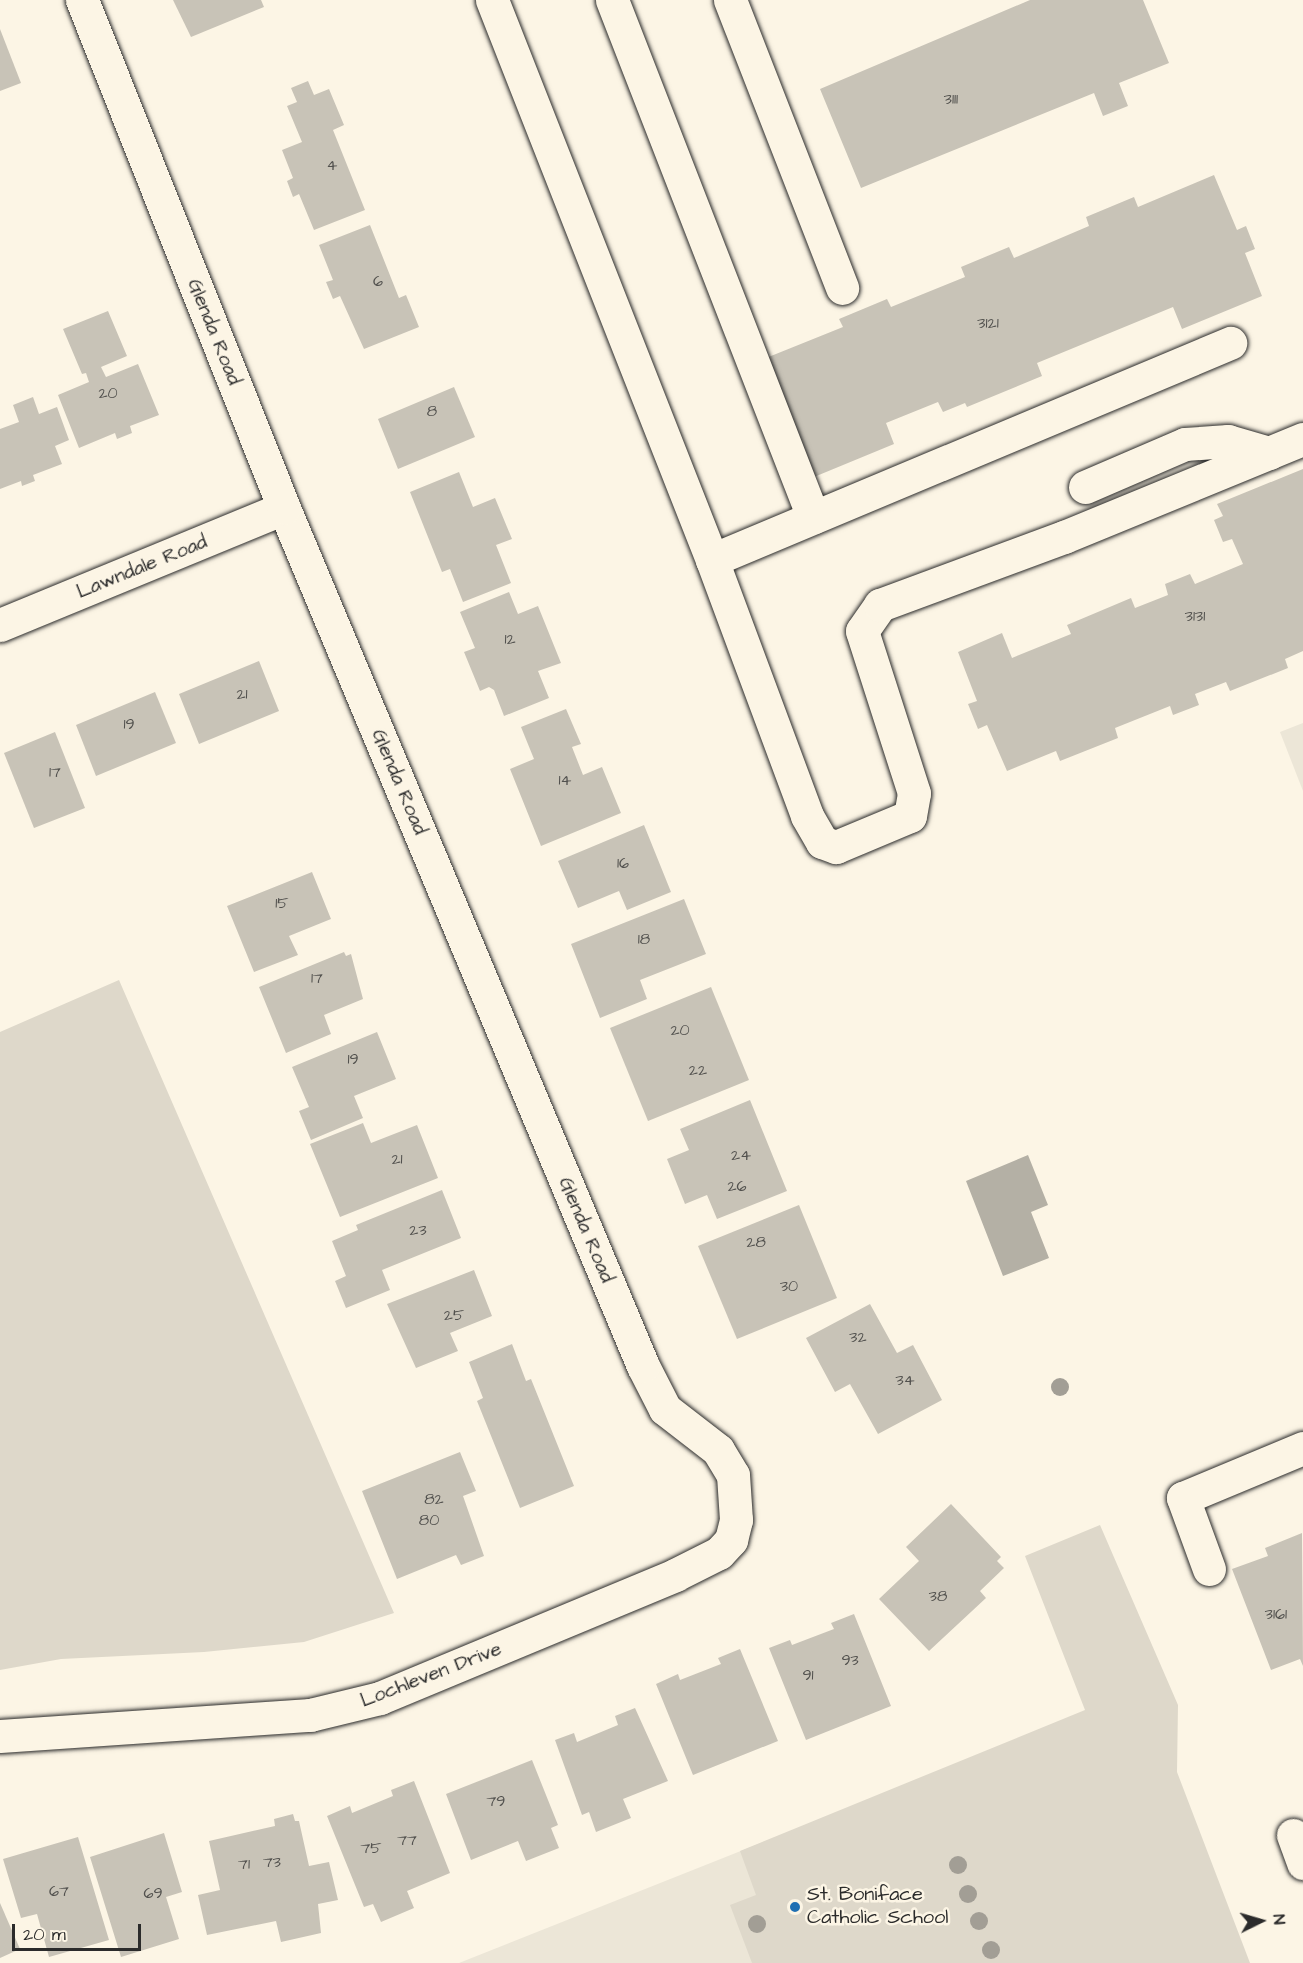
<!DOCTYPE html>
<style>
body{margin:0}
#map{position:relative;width:1303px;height:1963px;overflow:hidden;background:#fcf5e5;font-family:"Architects Daughter",sans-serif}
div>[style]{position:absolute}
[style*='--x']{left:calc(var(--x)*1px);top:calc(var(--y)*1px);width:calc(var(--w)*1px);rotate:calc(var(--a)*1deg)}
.built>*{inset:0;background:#ece6d7}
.green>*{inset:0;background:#ded8ca}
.water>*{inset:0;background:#b4b0a5}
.building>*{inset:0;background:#c8c3b7}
.roads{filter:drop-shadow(0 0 2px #2b2b2b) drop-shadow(0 0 2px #2b2b2b)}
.minor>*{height:33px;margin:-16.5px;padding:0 16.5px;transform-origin:16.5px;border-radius:16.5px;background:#fcf5e5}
.trees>*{width:18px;height:18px;margin:-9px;border-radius:50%;background:#a29e95}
.dots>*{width:16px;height:16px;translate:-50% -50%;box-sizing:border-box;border:3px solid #fcf5e5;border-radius:50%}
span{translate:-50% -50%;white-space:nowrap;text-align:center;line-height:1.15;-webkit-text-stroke:5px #fcf5e5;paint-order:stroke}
.number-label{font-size:16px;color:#52514e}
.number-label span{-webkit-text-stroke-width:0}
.street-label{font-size:20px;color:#2b2b2b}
.poi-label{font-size:20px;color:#2b2b2b}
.left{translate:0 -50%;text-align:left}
.north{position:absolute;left:1231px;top:1891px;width:60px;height:60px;-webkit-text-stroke:4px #fcf5e5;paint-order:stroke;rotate:85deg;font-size:16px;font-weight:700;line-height:24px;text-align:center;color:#2b2b2b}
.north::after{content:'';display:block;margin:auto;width:21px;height:27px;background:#2b2b2b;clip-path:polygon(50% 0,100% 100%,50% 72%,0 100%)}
.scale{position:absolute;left:12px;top:1924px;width:129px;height:27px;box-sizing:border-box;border:3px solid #2b2b2b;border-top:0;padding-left:8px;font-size:18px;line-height:21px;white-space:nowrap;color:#2b2b2b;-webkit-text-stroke:4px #fcf5e5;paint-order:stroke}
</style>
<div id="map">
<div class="built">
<div style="clip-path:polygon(1303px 723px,1303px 791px,1280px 732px)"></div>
<div style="clip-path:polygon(937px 1773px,1013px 1963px,459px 1963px)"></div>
</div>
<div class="green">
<div style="clip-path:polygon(119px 980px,394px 1613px,304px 1642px,204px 1652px,61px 1659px,0 1670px,0 1032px)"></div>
<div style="clip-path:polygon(1100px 1525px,1178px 1705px,1177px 1772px,1250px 1963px,752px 1963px,730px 1905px,756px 1895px,740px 1851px,1085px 1710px,1025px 1556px)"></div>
</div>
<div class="water">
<div style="clip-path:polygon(1028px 1155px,1048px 1205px,1031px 1212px,1049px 1258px,1003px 1276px,966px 1181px)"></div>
</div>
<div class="building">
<div style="clip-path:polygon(173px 0,261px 0,264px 7px,191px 37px)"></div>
<div style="clip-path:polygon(1030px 0,1143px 0,1169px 63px,1119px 83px,1128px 106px,1103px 116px,1094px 93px,861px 188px,820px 89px)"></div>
<div style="clip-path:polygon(0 29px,21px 83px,0 91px)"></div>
<div style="clip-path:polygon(308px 81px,314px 95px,329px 89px,344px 125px,333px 130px,365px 210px,314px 230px,299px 194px,293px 197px,287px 181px,293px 178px,282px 150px,302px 142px,287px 106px,297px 102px,291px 88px)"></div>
<div style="clip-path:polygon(1214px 175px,1237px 230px,1246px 226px,1255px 249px,1245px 253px,1262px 296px,1182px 329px,1173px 307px,1037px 363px,1042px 376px,967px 407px,965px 403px,943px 412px,938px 402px,886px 423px,894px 444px,814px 477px,766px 358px,843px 327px,839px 319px,887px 299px,891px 307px,965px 277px,961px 267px,1009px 247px,1014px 258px,1089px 226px,1086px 217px,1134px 197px,1138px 207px)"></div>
<div style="clip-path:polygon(370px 225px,399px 298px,406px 295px,419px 327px,364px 349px,340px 296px,333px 299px,326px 282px,333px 280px,319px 245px)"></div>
<div style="clip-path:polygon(108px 311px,127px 356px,101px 367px,106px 377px,138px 364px,159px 415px,130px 426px,132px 433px,117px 439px,115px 433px,79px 448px,58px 395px,89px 382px,86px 373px,82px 374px,63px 329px)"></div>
<div style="clip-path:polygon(454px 387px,475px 437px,398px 469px,378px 419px)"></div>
<div style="clip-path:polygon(33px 397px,39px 414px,57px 407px,69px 440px,55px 446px,62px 464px,33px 475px,35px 481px,22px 486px,21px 481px,0 489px,0 429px,19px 422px,13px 405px)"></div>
<div style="clip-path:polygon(1303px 469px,1303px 651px,1285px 659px,1288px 668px,1230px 691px,1226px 682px,1195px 694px,1199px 705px,1173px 715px,1170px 706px,1115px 728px,1118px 738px,1060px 761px,1056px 751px,1007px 771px,987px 725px,978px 729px,968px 704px,977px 701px,958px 652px,1002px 633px,1012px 658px,1071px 634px,1067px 625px,1131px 598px,1135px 608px,1168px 595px,1165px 584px,1190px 574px,1195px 584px,1243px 564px,1232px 539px,1223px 542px,1214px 520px,1223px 516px,1217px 504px)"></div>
<div style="clip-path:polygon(459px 472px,473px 507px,495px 498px,512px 539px,496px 545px,511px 583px,463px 602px,450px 569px,442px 572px,410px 492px)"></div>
<div style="clip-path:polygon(509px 592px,518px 614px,538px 606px,561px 663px,538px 671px,549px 698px,504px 716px,494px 690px,489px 687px,480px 691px,464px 652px,475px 648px,460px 612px)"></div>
<div style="clip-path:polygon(259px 661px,279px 711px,199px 744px,179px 694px)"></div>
<div style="clip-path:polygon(155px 692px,176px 743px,96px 776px,76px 725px)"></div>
<div style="clip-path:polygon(566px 709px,581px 744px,572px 747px,583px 775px,602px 767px,621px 813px,541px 846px,510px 769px,534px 759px,521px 727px)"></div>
<div style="clip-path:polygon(55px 732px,85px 808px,34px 828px,4px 753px)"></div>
<div style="clip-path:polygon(644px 825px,671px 892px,627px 910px,619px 891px,578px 908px,558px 861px)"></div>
<div style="clip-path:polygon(312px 872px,331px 919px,289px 936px,298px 955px,254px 972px,227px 906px)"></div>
<div style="clip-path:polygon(684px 899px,706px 954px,640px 980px,647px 999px,600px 1018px,571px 944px)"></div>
<div style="clip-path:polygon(344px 952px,346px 956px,351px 954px,363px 999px,324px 1015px,331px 1034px,286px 1053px,259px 987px)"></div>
<div style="clip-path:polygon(711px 987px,749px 1080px,648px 1121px,610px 1028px)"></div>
<div style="clip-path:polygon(377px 1032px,396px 1079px,354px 1096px,363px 1118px,311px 1140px,299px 1111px,309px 1107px,292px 1067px)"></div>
<div style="clip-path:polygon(750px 1100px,787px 1191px,717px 1219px,707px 1195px,685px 1204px,667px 1159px,689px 1150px,680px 1129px)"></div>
<div style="clip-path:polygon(363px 1123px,371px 1143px,417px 1125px,438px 1178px,340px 1217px,310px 1144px)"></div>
<div style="clip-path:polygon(442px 1190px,461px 1238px,382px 1270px,390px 1290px,346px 1308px,335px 1281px,346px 1276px,332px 1241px,358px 1230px,356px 1225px)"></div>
<div style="clip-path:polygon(799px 1205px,837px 1298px,737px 1339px,698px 1246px)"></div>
<div style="clip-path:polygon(474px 1270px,492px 1316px,450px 1333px,458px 1351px,416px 1368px,387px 1304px)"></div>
<div style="clip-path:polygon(870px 1304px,897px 1353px,913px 1345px,942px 1400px,878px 1434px,850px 1384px,835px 1392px,806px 1338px)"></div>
<div style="clip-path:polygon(512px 1344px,526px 1381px,531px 1379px,574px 1486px,520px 1508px,477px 1401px,483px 1398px,469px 1362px)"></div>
<div style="clip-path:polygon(460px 1452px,476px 1491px,463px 1496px,484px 1556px,461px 1565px,456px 1555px,397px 1579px,362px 1491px)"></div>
<div style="clip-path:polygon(951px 1504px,1001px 1557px,997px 1561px,1004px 1568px,980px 1591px,986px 1598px,929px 1651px,879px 1599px,919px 1561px,906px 1547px)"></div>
<div style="clip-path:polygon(1302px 1533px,1303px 1666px,1300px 1659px,1271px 1670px,1232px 1569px,1268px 1556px,1265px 1548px)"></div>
<div style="clip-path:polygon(854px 1614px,891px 1706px,806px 1740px,769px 1648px,790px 1640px,792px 1645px,834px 1629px,831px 1623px)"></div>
<div style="clip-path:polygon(740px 1649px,778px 1741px,693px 1775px,656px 1684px,678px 1674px,680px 1680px,721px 1664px,718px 1658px)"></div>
<div style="clip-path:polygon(635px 1708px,668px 1781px,623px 1799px,631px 1818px,596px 1832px,589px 1812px,582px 1815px,555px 1740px,574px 1733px,577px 1742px,618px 1725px,615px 1716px)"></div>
<div style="clip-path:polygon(532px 1760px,558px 1825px,551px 1828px,559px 1848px,526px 1861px,518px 1841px,471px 1860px,446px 1794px)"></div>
<div style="clip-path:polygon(414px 1781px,450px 1873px,407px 1891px,414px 1908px,381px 1922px,373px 1904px,364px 1907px,327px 1816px,350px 1806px,352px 1813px,393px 1796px,391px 1790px)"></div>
<div style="clip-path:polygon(293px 1814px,295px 1821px,299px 1821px,309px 1866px,329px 1862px,338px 1900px,318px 1904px,321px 1933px,281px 1942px,276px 1921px,207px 1935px,198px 1895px,220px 1890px,209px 1841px,275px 1826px,274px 1819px)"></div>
<div style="clip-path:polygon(164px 1833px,182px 1892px,166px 1897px,179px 1939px,121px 1957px,90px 1857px)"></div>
<div style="clip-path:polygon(78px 1837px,109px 1940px,49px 1957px,37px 1914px,21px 1918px,3px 1859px)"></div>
<div style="clip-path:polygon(0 1903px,20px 1949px,0 1958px)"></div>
</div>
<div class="roads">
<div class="minor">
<div style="--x:492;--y:0;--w:602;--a:68.55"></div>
<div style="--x:712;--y:560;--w:273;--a:69.6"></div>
<div style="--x:807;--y:816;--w:30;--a:60"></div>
<div style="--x:822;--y:842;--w:15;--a:20"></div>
<div style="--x:836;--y:847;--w:80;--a:-22.7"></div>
<div style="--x:910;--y:816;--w:23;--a:-80"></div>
<div style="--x:914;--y:793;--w:170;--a:-107.8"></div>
<div style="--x:862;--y:631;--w:32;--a:-55"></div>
<div style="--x:880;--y:605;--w:196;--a:-20.3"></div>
<div style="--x:1064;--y:537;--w:258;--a:-22.3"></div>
<div style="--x:612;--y:0;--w:555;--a:68.75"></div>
<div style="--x:730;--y:0;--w:309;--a:68.7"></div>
<div style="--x:1085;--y:487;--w:109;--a:-23.3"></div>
<div style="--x:1185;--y:444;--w:43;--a:-4"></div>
<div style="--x:1228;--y:441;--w:43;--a:16.3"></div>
<div style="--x:712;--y:560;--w:562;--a:-22.73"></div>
<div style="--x:0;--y:625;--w:307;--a:-22.4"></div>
<div style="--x:1209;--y:1569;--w:76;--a:-110.1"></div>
<div style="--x:1183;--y:1498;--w:130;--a:-22.6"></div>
<div style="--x:0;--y:1736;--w:311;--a:-3.9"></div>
<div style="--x:310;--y:1715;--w:72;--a:-13.7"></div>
<div style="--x:380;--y:1698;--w:320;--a:-22.6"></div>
<div style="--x:675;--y:1575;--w:49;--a:-26.6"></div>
<div style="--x:719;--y:1553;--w:18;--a:-47"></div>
<div style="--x:731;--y:1540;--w:21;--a:-76"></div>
<div style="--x:736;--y:1520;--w:45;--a:-93.8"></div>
<div style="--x:733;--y:1475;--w:29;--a:-121"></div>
<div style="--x:718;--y:1450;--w:67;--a:-142.3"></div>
<div style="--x:665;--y:1409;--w:48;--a:-117.1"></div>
<div style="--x:643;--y:1366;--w:930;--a:-112.71"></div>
<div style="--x:284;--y:508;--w:547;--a:-111.68"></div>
<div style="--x:1293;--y:1835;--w:30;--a:70"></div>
</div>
</div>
<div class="trees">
<div style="left:1060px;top:1387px"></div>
<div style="left:958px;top:1865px"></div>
<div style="left:968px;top:1894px"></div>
<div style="left:979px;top:1921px"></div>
<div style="left:757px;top:1924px"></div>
<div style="left:991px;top:1950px"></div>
</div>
<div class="dots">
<div style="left:795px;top:1907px;background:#1f6fb2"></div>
</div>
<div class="number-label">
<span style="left:951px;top:99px">3111</span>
<span style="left:332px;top:165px">4</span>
<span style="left:378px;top:281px">6</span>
<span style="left:988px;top:323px">3121</span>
<span style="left:108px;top:393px">20</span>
<span style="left:432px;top:411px">8</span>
<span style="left:1195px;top:616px">3131</span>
<span style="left:510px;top:639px">12</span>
<span style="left:242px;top:694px">21</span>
<span style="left:129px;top:724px">19</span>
<span style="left:55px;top:772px">17</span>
<span style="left:565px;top:780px">14</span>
<span style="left:623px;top:863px">16</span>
<span style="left:282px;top:903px">15</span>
<span style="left:644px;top:939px">18</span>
<span style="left:317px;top:978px">17</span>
<span style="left:680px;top:1030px">20</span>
<span style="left:353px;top:1059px">19</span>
<span style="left:698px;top:1070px">22</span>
<span style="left:741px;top:1155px">24</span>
<span style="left:397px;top:1159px">21</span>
<span style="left:737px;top:1186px">26</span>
<span style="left:418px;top:1230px">23</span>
<span style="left:756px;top:1242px">28</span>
<span style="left:789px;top:1286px">30</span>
<span style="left:454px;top:1315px">25</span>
<span style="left:858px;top:1337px">32</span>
<span style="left:905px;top:1380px">34</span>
<span style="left:434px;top:1499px">82</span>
<span style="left:429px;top:1520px">80</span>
<span style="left:938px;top:1596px">38</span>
<span style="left:1276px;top:1614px">3161</span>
<span style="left:850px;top:1660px">93</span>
<span style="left:808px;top:1675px">91</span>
<span style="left:496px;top:1801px">79</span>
<span style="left:407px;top:1840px">77</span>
<span style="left:371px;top:1848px">75</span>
<span style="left:272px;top:1862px">73</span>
<span style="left:244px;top:1864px">71</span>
<span style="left:59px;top:1891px">67</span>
<span style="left:153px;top:1893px">69</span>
</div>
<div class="street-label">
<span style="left:214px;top:332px;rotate:68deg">Glenda Road</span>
<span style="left:142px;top:567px;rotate:-22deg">Lawndale Road</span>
<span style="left:399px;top:782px;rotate:67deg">Glenda Road</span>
<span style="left:586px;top:1230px;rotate:67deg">Glenda Road</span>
<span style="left:431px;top:1675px;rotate:-21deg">Lochleven Drive</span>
</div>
<div class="poi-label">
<span class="left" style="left:807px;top:1906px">St. Boniface<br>Catholic School</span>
</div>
<div class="north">N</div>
<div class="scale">20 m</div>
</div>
